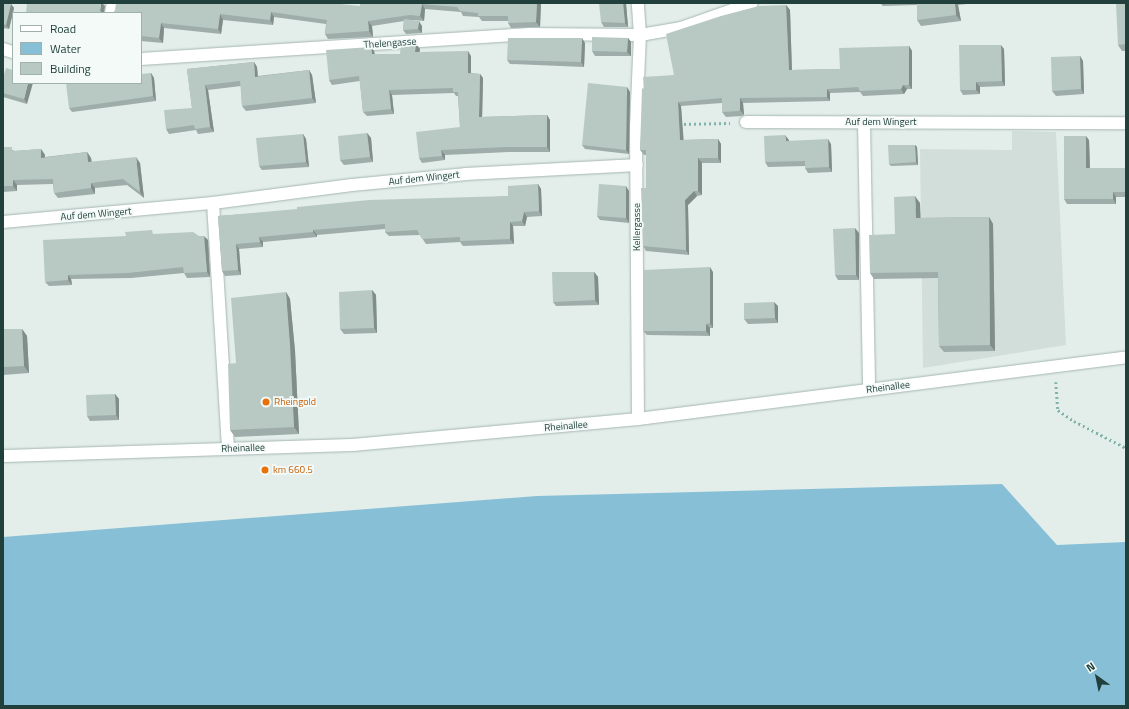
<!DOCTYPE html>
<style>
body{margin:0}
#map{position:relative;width:1129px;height:709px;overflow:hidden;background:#e3eeea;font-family:"Titillium Web",sans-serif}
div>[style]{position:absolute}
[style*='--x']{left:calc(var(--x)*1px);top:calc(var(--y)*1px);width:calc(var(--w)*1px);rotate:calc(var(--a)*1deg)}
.built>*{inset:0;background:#d1deda}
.water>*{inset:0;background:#87bfd6}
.path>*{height:2.5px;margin-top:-1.25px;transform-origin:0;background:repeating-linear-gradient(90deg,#81b3ab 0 2px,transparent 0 5px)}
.roads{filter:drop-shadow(0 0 1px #a5b6b2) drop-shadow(0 0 1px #a5b6b2)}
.minor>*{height:12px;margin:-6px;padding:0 6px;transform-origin:6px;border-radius:6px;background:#fff}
.wall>*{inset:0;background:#9eada9}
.shaded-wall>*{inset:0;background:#818d89}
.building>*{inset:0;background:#b8c9c4}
.dots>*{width:11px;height:11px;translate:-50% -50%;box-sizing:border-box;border:2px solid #f4faf7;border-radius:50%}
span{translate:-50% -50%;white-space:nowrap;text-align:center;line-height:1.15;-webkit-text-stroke:3.5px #f4faf7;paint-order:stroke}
.street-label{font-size:10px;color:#21403c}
.food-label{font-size:10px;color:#c56008}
.left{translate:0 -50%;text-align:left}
.frame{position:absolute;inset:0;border:4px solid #21403c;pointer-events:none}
.legend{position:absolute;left:12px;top:12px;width:130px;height:72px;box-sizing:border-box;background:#f4faf7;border:1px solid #a0b0ac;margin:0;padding:5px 7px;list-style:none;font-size:12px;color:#21403c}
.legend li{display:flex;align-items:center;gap:8px;height:20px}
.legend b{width:20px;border:1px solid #a0b0ac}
.north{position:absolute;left:1077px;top:657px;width:40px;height:40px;-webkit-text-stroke:3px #f4faf7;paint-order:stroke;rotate:327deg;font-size:11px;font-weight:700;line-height:16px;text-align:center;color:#21403c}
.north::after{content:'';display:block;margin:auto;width:14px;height:18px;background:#21403c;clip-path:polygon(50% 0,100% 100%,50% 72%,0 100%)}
</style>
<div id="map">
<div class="built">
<div style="clip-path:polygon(1012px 131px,1056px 132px,1066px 345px,923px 368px,920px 149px,1012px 150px)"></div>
</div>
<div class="water">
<div style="clip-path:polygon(1002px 484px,1057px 545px,1126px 542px,1126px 706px,3px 706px,3px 537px,537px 496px)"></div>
</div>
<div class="path">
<div style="--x:679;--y:124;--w:51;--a:-1.1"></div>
<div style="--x:1056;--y:382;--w:28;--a:86"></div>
<div style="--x:1058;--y:410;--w:19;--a:35"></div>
<div style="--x:1074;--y:421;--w:59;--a:27.4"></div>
</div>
<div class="roads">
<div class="minor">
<div style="--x:111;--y:13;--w:10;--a:-79"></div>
<div style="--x:3;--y:49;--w:10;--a:17"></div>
<div style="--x:141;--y:59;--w:389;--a:-3.7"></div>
<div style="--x:529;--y:34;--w:111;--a:0.5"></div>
<div style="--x:640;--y:35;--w:42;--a:-9.7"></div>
<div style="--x:681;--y:28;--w:75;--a:-19.4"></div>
<div style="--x:746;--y:122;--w:380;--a:0.2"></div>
<div style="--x:864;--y:122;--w:267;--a:88.9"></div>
<div style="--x:213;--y:203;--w:245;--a:86.5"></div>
<div style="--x:3;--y:222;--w:211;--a:-5.2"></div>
<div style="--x:213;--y:203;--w:140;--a:-7.4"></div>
<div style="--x:352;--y:185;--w:115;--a:-5.5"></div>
<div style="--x:466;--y:174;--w:171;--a:-3"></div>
<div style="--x:638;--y:419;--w:293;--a:-90.4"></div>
<div style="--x:636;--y:126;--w:91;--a:-87.5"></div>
<div style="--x:640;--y:35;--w:32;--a:-94"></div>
<div style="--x:3;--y:456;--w:350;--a:-1.8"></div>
<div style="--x:353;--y:445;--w:286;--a:-5.2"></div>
<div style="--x:638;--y:419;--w:492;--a:-7.2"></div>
</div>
</div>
<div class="wall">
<div style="clip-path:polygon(3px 3px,11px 4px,14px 8px,9px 29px,3px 28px)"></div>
<div style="clip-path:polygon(360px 3px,541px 3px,540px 27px,511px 28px,508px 23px,508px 21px,482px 21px,479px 17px,463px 16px,461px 12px,425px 9px,424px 21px,412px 20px,422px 26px,422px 33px,406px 34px,403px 30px,404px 21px,372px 26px,373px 37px,328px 39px,325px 34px,326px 24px,274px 17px,273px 25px,223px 20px,221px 34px,164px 28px,163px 43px,141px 41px,141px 13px,360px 6px)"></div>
<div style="clip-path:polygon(626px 3px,628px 27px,604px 27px,601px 22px)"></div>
<div style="clip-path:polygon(880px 3px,967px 3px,967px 4px,958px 5px,961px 21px,921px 26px,917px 20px,917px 5px,883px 6px)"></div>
<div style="clip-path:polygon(1126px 3px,1126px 51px,1122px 51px,1118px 45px)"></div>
<div style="clip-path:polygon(786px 5px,790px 10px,792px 70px,840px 69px,909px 46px,912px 51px,912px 89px,907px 89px,904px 94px,863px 96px,860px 92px,830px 93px,830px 101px,743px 103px,744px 115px,742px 116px,726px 117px,722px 112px,722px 103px,681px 106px,683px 140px,718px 139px,721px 144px,721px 163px,702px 163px,702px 195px,697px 196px,688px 205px,689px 255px,646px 251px,643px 246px,646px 188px,646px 155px,644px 155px,640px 150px,644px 89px,674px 75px)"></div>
<div style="clip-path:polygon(628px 38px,631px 42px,631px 56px,595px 56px,592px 51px)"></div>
<div style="clip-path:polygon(585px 43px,584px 67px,510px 64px,507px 60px)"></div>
<div style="clip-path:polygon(416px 44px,420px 49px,419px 52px,471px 56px,471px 73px,480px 74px,483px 78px,482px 117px,547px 115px,550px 120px,550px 152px,509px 152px,445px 155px,445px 160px,422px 163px,419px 158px,460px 127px,458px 96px,456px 96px,454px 93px,392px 95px,394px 114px,367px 116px,363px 112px,360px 81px,332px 85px,329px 80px,371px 47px,374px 51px,375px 54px,400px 54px)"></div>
<div style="clip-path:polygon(1004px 49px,1005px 86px,980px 87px,980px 94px,963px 95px,960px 90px)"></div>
<div style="clip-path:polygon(1080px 56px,1083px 61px,1084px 94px,1056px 96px,1052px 91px)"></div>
<div style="clip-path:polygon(254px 62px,257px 67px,258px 76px,309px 70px,312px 75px,316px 103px,246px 111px,242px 106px,241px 86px,208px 90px,214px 132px,198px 134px,196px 130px,169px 134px,166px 129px,192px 108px,187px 69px)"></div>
<div style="clip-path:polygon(13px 70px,27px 104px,3px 97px,3px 78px)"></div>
<div style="clip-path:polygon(151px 73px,154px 78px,156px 101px,72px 112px,69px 108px)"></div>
<div style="clip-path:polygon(630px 92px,629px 154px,585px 149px,582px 145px)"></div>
<div style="clip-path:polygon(367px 133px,371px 138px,373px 162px,344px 165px,340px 160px)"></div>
<div style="clip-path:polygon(303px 134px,306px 139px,309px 167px,262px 170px,259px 166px)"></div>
<div style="clip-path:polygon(789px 140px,789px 141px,831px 144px,832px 172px,808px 173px,805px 168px,805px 166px,768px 167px,765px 162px)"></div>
<div style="clip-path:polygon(1089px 140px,1090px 168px,1126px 168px,1126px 197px,1116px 197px,1116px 204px,1067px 204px,1064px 199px)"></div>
<div style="clip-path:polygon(915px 145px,917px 147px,918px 165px,891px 166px,889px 164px)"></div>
<div style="clip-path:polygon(3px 147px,15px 151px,41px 149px,45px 155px,45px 157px,87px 152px,91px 158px,92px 162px,140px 163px,144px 198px,127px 185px,95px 188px,95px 194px,58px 198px,54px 193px,53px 184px,17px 185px,17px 191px,3px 192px)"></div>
<div style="clip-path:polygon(538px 184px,541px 189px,542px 216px,527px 217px,525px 226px,513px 226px,514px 244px,463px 246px,460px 242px,426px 244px,420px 235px,389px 236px,385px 232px,385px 229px,317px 235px,317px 237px,263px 242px,263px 247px,239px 249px,241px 275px,225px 276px,222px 271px,218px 216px,508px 196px)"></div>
<div style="clip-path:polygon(629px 191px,629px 223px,600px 220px,597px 216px)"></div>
<div style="clip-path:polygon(920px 203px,920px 218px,989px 217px,993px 224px,995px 351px,944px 352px,939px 346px,938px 278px,874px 279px,870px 273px,895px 234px)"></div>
<div style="clip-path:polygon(859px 233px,859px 280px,838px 280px,835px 275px)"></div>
<div style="clip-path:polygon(155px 234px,199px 236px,208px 240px,210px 277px,187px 278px,184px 273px,131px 278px,71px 279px,72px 285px,49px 286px,45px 282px)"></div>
<div style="clip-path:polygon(594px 272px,598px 277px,599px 305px,556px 306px,553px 302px)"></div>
<div style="clip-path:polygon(713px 272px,713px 328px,710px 328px,710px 336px,647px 335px,643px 331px)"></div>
<div style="clip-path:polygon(372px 290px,376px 295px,377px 333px,344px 334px,340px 329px)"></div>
<div style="clip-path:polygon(286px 292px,290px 299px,295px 351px,299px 434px,235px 437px,230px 430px,236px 363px)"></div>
<div style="clip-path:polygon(778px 306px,778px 323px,748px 324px,744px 319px)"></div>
<div style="clip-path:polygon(3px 329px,22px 329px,27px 336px,29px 373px,3px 375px)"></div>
<div style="clip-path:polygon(115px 394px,119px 399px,119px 420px,90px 421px,87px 416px)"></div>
</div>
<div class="shaded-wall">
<div style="clip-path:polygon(101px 3px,102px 3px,105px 6px,104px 13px,102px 13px,100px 11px)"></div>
<div style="clip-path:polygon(537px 3px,541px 3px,540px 27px,536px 22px)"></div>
<div style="clip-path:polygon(623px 3px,626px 3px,628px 27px,625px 23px)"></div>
<div style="clip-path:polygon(955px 3px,957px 3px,958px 5px,961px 21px,956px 15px)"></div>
<div style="clip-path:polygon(11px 4px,14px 8px,9px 29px,6px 25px)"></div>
<div style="clip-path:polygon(422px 4px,425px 9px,424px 21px,420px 16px)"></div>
<div style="clip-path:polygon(786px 5px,790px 10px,792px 75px,789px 70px)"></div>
<div style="clip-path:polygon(271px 12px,274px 17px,273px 25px,270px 20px)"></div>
<div style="clip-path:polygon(220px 14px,223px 20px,221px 34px,218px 29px)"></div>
<div style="clip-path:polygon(368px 21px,372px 26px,373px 37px,369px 31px)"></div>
<div style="clip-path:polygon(419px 21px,422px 26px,422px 33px,418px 29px)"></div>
<div style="clip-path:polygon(161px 23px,164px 28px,163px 43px,159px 38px)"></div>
<div style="clip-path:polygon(582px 38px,585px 43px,584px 67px,581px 62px)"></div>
<div style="clip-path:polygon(628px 38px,631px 42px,631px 56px,627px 52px)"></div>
<div style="clip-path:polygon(416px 44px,420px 49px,419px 57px,415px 52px)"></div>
<div style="clip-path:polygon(1001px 45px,1004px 49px,1005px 86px,1002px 81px)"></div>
<div style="clip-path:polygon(909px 46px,912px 51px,912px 89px,909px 85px)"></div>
<div style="clip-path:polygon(371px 47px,374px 51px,375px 58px,372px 54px)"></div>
<div style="clip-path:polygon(468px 51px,471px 56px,471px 78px,468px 73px)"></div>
<div style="clip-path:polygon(1080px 56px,1083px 61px,1084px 94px,1081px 89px)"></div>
<div style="clip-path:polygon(254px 62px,257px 67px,258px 81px,255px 77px)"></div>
<div style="clip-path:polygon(309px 70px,312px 75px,316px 103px,312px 98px)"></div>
<div style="clip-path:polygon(151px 73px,154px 78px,156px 101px,153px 96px)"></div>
<div style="clip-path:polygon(480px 74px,483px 78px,482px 121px,479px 117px)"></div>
<div style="clip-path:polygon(976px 82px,980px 87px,980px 94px,976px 90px)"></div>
<div style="clip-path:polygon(28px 83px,33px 83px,27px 104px,24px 99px)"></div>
<div style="clip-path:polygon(205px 85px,208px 90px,214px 132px,210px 127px)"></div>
<div style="clip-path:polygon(903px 85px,907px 89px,904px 94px,901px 89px)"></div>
<div style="clip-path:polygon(627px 87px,630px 92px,629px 154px,626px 150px)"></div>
<div style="clip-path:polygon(827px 89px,830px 93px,830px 101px,827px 97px)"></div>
<div style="clip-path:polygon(389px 90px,392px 95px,394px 114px,391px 109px)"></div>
<div style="clip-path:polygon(740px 98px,743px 103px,744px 115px,740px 110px)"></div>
<div style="clip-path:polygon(678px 102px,681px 106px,684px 144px,680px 140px)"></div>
<div style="clip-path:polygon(547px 115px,550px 120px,550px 152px,547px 147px)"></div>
<div style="clip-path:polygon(367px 133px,371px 138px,373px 162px,370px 157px)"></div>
<div style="clip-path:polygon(303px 134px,306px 139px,309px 167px,306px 162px)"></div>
<div style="clip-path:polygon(785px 135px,789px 140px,789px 146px,786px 141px)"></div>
<div style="clip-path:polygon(1086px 136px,1089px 140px,1090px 172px,1086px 168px)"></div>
<div style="clip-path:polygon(718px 139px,721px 144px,721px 163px,718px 158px)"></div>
<div style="clip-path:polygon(828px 139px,831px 144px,832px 172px,829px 167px)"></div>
<div style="clip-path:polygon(915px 145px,917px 147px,918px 165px,916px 162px)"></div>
<div style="clip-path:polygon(41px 149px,45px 155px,45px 163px,41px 158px)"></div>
<div style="clip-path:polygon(441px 150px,445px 155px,445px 160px,442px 156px)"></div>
<div style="clip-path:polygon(87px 152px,91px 158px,92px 168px,88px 162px)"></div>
<div style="clip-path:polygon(136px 157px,140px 163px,144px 198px,140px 192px)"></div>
<div style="clip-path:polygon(698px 158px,702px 163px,702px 195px,698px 191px)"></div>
<div style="clip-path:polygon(13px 180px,17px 185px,17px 191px,13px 186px)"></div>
<div style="clip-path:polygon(91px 183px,95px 188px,95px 194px,91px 188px)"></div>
<div style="clip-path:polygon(538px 184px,541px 189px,542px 216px,539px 211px)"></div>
<div style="clip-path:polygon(626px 186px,629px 191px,629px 223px,626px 218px)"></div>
<div style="clip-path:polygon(694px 191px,697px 196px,688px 205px,689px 255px,686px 250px,685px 200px)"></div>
<div style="clip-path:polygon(1113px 192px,1116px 197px,1116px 204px,1113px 199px)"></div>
<div style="clip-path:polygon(915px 196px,920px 203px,921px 225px,916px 218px)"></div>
<div style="clip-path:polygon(524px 212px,527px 217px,525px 226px,522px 221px)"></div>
<div style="clip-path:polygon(989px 217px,993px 224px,995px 351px,990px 345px)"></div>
<div style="clip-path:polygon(510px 222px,513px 226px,514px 244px,510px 239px)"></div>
<div style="clip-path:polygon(855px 228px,859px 233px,859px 280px,856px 275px)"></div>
<div style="clip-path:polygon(313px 230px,317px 235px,317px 237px,313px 232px)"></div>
<div style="clip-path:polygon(204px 236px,208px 240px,210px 277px,207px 272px)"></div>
<div style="clip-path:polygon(259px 237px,263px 242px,263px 247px,260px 242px)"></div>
<div style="clip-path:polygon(236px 244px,239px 249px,241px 275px,238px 270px)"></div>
<div style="clip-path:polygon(710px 267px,713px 272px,713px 328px,710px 323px)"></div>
<div style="clip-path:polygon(594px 272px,598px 277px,599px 305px,595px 300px)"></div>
<div style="clip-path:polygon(68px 275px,71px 279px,72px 285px,68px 280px)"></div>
<div style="clip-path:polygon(372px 290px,376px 295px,377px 333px,374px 328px)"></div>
<div style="clip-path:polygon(286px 292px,290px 299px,295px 351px,299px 434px,294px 427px)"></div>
<div style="clip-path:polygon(774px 302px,778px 306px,778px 323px,775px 318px)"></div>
<div style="clip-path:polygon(706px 324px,710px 328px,710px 336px,706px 331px)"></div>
<div style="clip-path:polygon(22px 329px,27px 336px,29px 373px,24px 366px)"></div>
<div style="clip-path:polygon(115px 394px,119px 399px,119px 420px,116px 415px)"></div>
</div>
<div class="building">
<div style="clip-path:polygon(3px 3px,7px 3px,11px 4px,6px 25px,3px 24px)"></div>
<div style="clip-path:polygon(27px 3px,101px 3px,100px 11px,103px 13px,26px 13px)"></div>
<div style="clip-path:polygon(116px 3px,331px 3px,360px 6px,360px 3px,537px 3px,536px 22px,508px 23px,508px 16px,478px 16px,478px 13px,460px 11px,457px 7px,422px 4px,420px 16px,410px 15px,368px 21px,369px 31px,325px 34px,327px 20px,271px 12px,270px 20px,220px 14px,218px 29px,161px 23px,159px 38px,141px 36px,141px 13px,113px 13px,115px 10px)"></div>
<div style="clip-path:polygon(599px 3px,623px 3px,625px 23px,601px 22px)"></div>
<div style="clip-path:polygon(917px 3px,955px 3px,956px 15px,917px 20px)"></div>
<div style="clip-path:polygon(1116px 3px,1126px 3px,1126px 44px,1118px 45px)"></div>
<div style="clip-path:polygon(786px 5px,789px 70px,840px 69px,839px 48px,909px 46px,909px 85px,903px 85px,901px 89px,860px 91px,858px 87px,827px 89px,827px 97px,740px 98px,740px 110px,738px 111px,722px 112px,722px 98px,678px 102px,680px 140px,718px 139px,718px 158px,698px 158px,698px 191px,694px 191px,685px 200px,686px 250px,643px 246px,641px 188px,646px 188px,646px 150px,640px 150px,642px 88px,644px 89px,643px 77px,674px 75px,666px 34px,721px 16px,759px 6px)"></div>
<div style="clip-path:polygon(404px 19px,419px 21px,418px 29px,403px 30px)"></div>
<div style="clip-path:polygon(592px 37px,628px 38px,627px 52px,592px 51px)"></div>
<div style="clip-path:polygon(508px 38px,582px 38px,581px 62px,507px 60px)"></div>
<div style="clip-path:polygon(416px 44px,415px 52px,468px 51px,468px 73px,480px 74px,479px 117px,547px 115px,547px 147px,506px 147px,441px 150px,442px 156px,419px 158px,416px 132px,460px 127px,458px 92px,453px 92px,453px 88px,389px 90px,391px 109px,363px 112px,359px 76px,329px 80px,326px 50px,371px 47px,372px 54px,400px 54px,401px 45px)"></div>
<div style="clip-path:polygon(959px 45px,1001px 45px,1002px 81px,976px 82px,976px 90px,960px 90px)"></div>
<div style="clip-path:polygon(1080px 56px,1081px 89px,1052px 91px,1051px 57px)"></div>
<div style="clip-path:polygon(254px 62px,255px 77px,309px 70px,312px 98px,242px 106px,240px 81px,205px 85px,210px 127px,195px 129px,194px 125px,166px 129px,164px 110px,192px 108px,187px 69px)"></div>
<div style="clip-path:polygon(6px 68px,13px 70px,13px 83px,28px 83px,24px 99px,3px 93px,3px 78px)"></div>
<div style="clip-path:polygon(151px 73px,153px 96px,69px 108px,66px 83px,141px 83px,141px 74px)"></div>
<div style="clip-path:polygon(588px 83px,627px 87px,626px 150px,582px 145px)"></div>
<div style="clip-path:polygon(367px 133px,370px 157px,340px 160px,338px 136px)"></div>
<div style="clip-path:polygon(303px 134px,306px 162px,259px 166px,256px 138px)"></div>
<div style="clip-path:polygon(785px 135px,786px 141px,828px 139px,829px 167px,805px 168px,805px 161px,765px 162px,764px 136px)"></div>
<div style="clip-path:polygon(1064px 136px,1086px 136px,1086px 168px,1126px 168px,1126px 192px,1113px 192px,1113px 199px,1064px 199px)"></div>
<div style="clip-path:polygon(888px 145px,915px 145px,916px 162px,889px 164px)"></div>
<div style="clip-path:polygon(3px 147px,12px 147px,12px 151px,41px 149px,41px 158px,87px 152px,88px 162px,136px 157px,140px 192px,123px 179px,91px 183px,91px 188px,54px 193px,53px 179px,13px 180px,13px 186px,3px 186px)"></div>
<div style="clip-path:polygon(538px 184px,539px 211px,524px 212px,522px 221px,510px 222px,510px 239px,460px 241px,460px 237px,422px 239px,417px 230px,385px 232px,385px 224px,313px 230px,313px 232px,259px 237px,260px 242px,236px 244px,238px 270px,222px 271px,218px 216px,297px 209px,297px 207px,369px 200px,508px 196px,508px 186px)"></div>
<div style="clip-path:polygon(599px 184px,626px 186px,626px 218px,597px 216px)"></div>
<div style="clip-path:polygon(915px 196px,916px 218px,989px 217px,990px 345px,939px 346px,938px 272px,870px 273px,869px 235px,895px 234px,894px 197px)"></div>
<div style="clip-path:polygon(855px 228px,856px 275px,835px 275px,833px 229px)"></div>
<div style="clip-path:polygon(152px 230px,153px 234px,193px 232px,199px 236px,204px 236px,207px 272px,184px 273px,183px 267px,128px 273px,68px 275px,68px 280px,45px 282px,43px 240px,126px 236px,125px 232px)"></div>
<div style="clip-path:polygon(710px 267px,710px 323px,706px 324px,706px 331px,643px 331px,643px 270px)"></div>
<div style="clip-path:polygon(552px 272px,594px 272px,595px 300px,553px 302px)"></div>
<div style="clip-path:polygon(372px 290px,374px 328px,340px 329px,339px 292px)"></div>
<div style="clip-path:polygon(286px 292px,290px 344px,294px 427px,230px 430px,228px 364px,236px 363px,231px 298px)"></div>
<div style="clip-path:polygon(774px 302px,775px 318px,744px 319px,744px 303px)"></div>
<div style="clip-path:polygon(3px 329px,22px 329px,24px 366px,3px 367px)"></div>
<div style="clip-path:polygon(115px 394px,116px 415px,87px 416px,86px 395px)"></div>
</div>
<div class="dots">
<div style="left:266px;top:402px;background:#e8710a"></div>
<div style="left:265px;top:470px;background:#e8710a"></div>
</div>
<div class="street-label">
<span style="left:390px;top:43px;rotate:-4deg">Thelengasse</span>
<span style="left:881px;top:122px">Auf dem Wingert</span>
<span style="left:424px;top:178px;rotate:-6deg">Auf dem Wingert</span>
<span style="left:96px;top:214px;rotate:-5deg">Auf dem Wingert</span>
<span style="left:637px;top:227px;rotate:-90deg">Kellergasse</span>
<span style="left:888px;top:387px;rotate:-7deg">Rheinallee</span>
<span style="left:566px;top:426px;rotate:-5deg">Rheinallee</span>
<span style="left:243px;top:448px;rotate:-2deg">Rheinallee</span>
</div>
<div class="food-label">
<span class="left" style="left:274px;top:402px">Rheingold</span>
<span class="left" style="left:273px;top:470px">km 660.5</span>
</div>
<div class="frame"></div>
<ul class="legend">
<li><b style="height:5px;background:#fff"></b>Road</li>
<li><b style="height:11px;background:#87bfd6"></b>Water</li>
<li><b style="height:11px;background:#b8c9c4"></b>Building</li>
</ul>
<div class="north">N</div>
</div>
